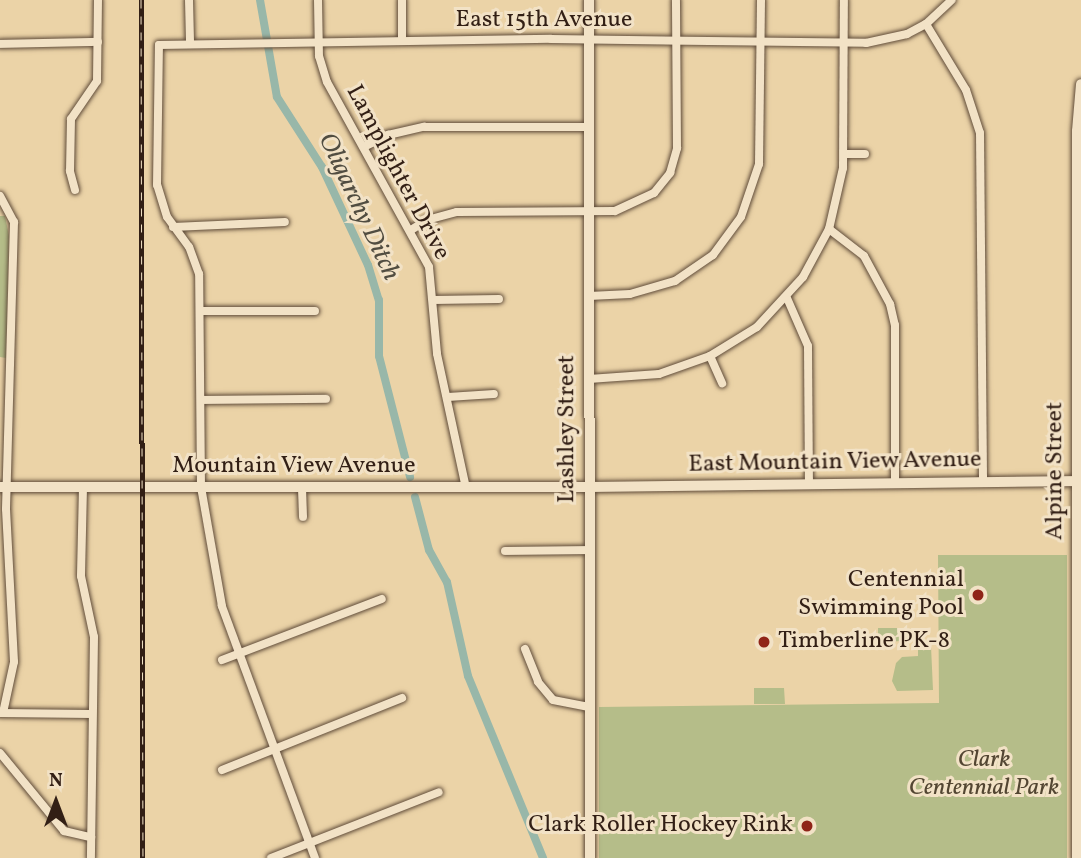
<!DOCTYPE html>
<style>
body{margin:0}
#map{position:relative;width:1081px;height:858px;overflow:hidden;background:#ebd3a7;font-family:Vollkorn,serif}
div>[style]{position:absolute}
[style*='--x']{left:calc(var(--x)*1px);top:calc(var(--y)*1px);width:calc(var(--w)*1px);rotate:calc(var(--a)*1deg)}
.green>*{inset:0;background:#b5bd89}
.canal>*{height:8px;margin:-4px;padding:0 4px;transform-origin:4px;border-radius:4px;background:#98b7a9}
.roads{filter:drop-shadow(0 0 2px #604c3a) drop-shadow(0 0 2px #604c3a)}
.minor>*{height:8px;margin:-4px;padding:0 4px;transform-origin:4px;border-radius:4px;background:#f2e2c6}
.tertiary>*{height:10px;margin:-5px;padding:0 5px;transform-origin:5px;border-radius:5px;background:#f2e2c6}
.rail>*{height:5px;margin-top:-2.5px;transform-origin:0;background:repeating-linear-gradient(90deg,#f2e2c6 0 8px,#321f15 0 16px);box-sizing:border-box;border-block:2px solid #321f15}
.dots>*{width:19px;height:19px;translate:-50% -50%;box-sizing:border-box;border:4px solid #f2e2c6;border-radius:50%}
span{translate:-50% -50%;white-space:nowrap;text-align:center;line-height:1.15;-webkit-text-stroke:6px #f2e2c6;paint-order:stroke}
.street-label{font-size:24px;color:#321f15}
.poi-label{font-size:24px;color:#321f15}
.right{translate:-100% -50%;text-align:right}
.left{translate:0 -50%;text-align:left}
.park-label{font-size:24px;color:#534632;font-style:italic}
.water-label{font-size:26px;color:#514d41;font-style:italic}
.north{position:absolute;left:21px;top:767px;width:70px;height:70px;-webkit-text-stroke:5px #f2e2c6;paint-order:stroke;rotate:0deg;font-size:19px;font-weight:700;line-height:28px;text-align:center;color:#321f15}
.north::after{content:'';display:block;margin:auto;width:24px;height:32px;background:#321f15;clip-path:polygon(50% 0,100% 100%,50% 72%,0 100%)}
</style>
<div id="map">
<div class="green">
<div style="clip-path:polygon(0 216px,5px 216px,9px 236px,6px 358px,0 357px)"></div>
<div style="clip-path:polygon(938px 555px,1067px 555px,1067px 858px,599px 858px,599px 707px,939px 703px)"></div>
<div style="clip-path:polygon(878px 628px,903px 628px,903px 641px,878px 642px)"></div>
<div style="clip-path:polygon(918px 646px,931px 646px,933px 690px,897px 691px,892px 681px,896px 663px,902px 657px,918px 656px)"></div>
<div style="clip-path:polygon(754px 688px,784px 688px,785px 704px,754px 704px)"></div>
</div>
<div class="canal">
<div style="--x:260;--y:0;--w:98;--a:80.1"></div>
<div style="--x:277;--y:97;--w:83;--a:57.3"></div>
<div style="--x:322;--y:167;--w:108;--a:64.9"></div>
<div style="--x:368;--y:265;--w:37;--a:73"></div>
<div style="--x:379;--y:300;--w:56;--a:90"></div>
<div style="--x:379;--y:356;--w:125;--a:75.6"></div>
<div style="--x:415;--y:497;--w:55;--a:75.2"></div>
<div style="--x:429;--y:550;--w:37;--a:61"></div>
<div style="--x:447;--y:582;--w:96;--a:77.4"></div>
<div style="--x:468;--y:676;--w:197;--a:67.6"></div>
</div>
<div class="roads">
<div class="minor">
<div style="--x:189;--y:0;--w:42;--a:88.6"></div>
<div style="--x:318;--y:0;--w:56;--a:89"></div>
<div style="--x:319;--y:56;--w:27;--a:73"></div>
<div style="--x:327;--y:82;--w:211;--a:61.1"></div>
<div style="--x:429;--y:267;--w:87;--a:84.7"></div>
<div style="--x:437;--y:354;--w:137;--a:77.8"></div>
<div style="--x:926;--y:24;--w:77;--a:58.8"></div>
<div style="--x:966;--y:90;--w:45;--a:72"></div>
<div style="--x:980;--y:133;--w:349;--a:89.5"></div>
<div style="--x:402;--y:40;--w:40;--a:-90"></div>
<div style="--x:0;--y:44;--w:98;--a:-1.2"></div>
<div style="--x:366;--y:146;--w:25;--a:-27"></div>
<div style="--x:388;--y:135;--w:37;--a:-13"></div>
<div style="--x:424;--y:127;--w:165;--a:0"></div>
<div style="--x:844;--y:154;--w:21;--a:0"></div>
<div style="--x:75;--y:190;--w:20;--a:-105"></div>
<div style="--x:70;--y:171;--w:52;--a:-88.9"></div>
<div style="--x:71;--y:119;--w:46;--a:-55.6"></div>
<div style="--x:97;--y:81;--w:81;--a:-89.3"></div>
<div style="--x:0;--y:196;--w:30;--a:62"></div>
<div style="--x:14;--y:222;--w:287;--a:91.6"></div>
<div style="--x:6;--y:509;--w:153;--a:87"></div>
<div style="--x:14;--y:662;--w:52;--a:102.2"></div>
<div style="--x:173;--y:227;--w:112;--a:-2.6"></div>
<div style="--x:829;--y:229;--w:44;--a:37.6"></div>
<div style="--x:864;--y:256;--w:55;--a:61.6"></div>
<div style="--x:890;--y:304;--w:22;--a:77"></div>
<div style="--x:895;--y:325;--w:158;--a:90"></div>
<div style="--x:411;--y:230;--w:19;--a:-32"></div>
<div style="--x:427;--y:220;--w:31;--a:-15"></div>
<div style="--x:457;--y:212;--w:158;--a:-0.4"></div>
<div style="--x:615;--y:211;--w:43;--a:-24.8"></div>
<div style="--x:654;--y:193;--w:26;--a:-51"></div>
<div style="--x:670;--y:173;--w:26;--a:-74"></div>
<div style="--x:677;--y:148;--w:148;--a:-90.4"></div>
<div style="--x:589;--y:296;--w:41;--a:-2.8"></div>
<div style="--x:630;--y:294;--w:47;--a:-16.1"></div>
<div style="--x:675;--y:281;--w:46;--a:-34.4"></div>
<div style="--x:713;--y:255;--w:47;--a:-53.6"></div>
<div style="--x:741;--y:217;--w:56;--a:-71.2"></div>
<div style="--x:759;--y:164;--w:164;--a:-89.3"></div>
<div style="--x:787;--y:298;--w:52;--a:66.4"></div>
<div style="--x:808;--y:346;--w:138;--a:89.6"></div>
<div style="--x:433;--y:300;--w:66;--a:-0.9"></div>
<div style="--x:202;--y:311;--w:113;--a:0"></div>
<div style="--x:710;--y:356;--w:30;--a:66"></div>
<div style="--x:589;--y:379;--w:70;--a:-4.1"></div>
<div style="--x:659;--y:374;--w:54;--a:-19.4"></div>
<div style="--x:710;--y:356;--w:55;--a:-31.7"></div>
<div style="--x:757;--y:327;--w:68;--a:-47.4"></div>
<div style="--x:803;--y:277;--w:55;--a:-61.6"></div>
<div style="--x:829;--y:229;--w:63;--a:-77.1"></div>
<div style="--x:843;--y:168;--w:168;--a:-89.7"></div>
<div style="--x:448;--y:397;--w:46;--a:-3.7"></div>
<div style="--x:201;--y:400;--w:125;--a:-0.5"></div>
<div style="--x:83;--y:487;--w:89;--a:91.3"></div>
<div style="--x:81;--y:576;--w:62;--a:78"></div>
<div style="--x:94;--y:637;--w:221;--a:90.8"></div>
<div style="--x:302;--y:488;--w:29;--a:88"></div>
<div style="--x:505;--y:551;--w:84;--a:-0.7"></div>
<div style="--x:525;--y:649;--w:35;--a:68"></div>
<div style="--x:538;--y:682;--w:23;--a:50"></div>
<div style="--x:553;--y:700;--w:38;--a:11"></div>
<div style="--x:222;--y:660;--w:171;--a:-20.9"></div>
<div style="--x:0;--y:713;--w:92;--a:0.6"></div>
<div style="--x:0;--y:753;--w:101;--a:50.6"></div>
<div style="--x:64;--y:831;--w:28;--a:13"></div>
<div style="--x:222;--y:770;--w:194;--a:-21.8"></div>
<div style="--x:271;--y:858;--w:180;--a:-21.4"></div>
<div style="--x:315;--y:858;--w:269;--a:-110.3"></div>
<div style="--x:222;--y:606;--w:121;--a:-100"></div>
<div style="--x:201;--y:487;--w:213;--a:-90.5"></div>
<div style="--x:199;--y:274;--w:29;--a:-110"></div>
<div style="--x:189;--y:247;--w:37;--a:-126"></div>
<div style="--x:167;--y:217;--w:34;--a:-107"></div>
<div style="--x:157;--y:185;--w:140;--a:-89.2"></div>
<div style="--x:159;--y:45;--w:392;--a:-0.9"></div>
<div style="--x:551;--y:39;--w:315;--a:0.7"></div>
<div style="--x:866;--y:43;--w:42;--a:-12.4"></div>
<div style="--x:907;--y:34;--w:21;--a:-28"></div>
<div style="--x:926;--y:24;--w:35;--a:-43"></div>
</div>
<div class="tertiary">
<div style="--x:589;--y:0;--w:858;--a:89.93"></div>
<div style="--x:0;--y:487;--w:589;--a:0"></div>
<div style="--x:589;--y:487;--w:492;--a:-0.7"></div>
<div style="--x:1077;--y:858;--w:727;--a:-90"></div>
<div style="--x:1077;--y:131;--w:47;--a:-85.1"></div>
</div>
</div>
<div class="rail">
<div style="--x:141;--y:0;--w:858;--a:89.87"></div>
</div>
<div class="dots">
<div style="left:978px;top:595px;background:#8f2418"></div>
<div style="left:764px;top:642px;background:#8f2418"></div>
<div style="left:807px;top:826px;background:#8f2418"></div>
</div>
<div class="street-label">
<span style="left:544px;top:21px">East 15th Avenue</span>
<span style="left:397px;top:173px;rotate:62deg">Lamplighter Drive</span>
<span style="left:568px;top:429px;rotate:-90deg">Lashley Street</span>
<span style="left:835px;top:463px;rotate:-1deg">East Mountain View Avenue</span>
<span style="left:294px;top:467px">Mountain View Avenue</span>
<span style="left:1056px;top:471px;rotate:-90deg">Alpine Street</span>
</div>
<div class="poi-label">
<span class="right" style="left:964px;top:595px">Centennial<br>Swimming Pool</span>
<span class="left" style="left:778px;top:642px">Timberline PK-8</span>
<span class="right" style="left:793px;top:826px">Clark Roller Hockey Rink</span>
</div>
<div class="park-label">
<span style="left:984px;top:775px">Clark<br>Centennial Park</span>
</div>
<div class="water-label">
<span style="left:358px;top:207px;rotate:65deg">Oligarchy Ditch</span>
</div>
<div class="north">N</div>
</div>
